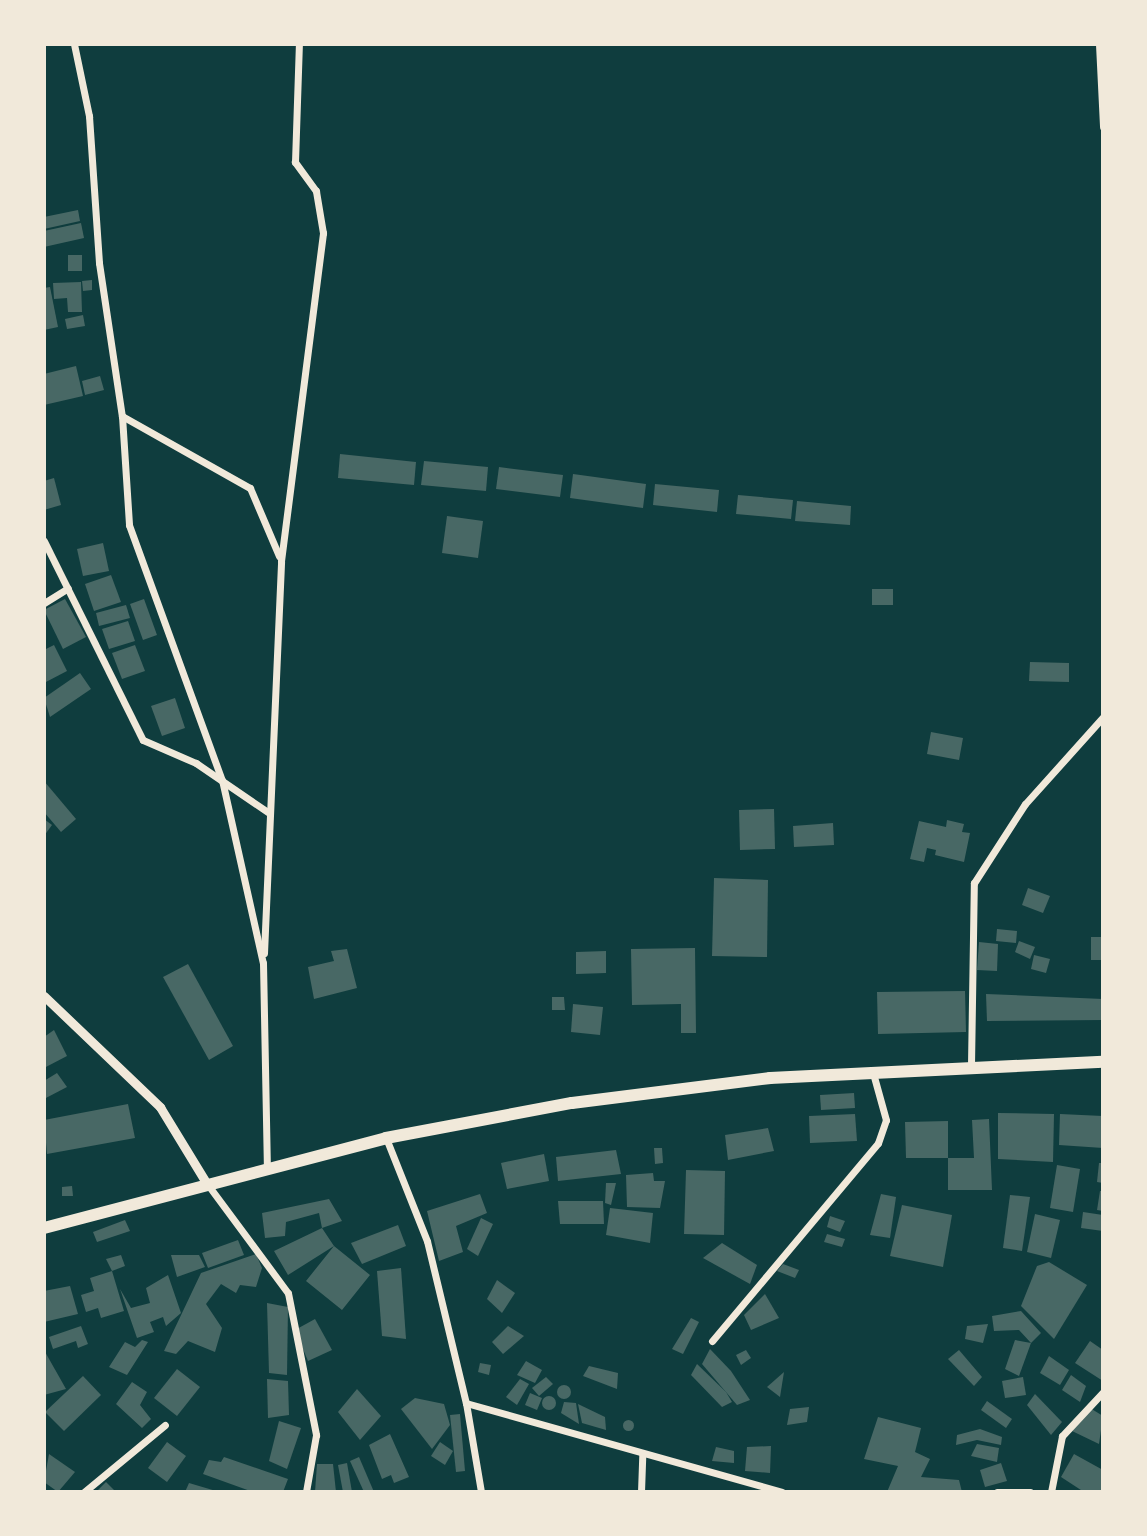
<!DOCTYPE html>
<style>
body{margin:0}
#map{position:relative;width:1147px;height:1536px;overflow:hidden;background:#0f3d3e;font-family:Lato,sans-serif}
div>[style]{position:absolute}
[style*='--x']{left:calc(var(--x)*1px);top:calc(var(--y)*1px);width:calc(var(--w)*1px);rotate:calc(var(--a)*1deg)}
.building>*{inset:0;background:#486865}
.round{border-radius:50%}
.minor>*{height:7px;margin:-3.5px;padding:0 3.5px;transform-origin:3.5px;border-radius:3.5px;background:#f1e9da}
.tertiary>*{height:9px;margin:-4.5px;padding:0 4.5px;transform-origin:4.5px;border-radius:4.5px;background:#f1e9da}
.trunk>*{height:12px;margin:-6px;padding:0 6px;transform-origin:6px;border-radius:6px;background:#f1e9da}
span{translate:-50% -50%;white-space:nowrap;text-align:center;line-height:1.15;-webkit-text-stroke:8px #f1e9da;paint-order:stroke}
.frame{position:absolute;inset:0;border:46px solid #f1e9da;pointer-events:none}
</style>
<div id="map">
<div class="building">
<div style="clip-path:polygon(78px 210px,80px 221px,44px 229px,44px 217px)"></div>
<div style="clip-path:polygon(81px 223px,84px 238px,44px 247px,44px 231px)"></div>
<div style="clip-path:polygon(68px 255px,82px 255px,82px 271px,68px 271px)"></div>
<div style="clip-path:polygon(92px 280px,92px 290px,83px 291px,82px 281px)"></div>
<div style="clip-path:polygon(81px 282px,82px 312px,68px 312px,67px 298px,54px 299px,53px 283px)"></div>
<div style="clip-path:polygon(50px 287px,58px 327px,44px 330px,44px 288px)"></div>
<div style="clip-path:polygon(83px 315px,85px 326px,67px 329px,65px 319px)"></div>
<div style="clip-path:polygon(76px 366px,83px 396px,44px 405px,44px 374px)"></div>
<div style="clip-path:polygon(100px 376px,104px 390px,85px 395px,82px 381px)"></div>
<div style="clip-path:polygon(340px 454px,416px 462px,414px 485px,338px 478px)"></div>
<div style="clip-path:polygon(424px 461px,488px 467px,486px 491px,421px 485px)"></div>
<div style="clip-path:polygon(499px 467px,563px 475px,560px 497px,496px 489px)"></div>
<div style="clip-path:polygon(573px 474px,646px 484px,643px 508px,570px 498px)"></div>
<div style="clip-path:polygon(54px 478px,61px 505px,44px 510px,44px 481px)"></div>
<div style="clip-path:polygon(655px 484px,719px 490px,717px 512px,653px 505px)"></div>
<div style="clip-path:polygon(738px 495px,793px 500px,791px 519px,736px 514px)"></div>
<div style="clip-path:polygon(797px 501px,851px 506px,850px 525px,795px 521px)"></div>
<div style="clip-path:polygon(447px 516px,483px 521px,478px 558px,442px 553px)"></div>
<div style="clip-path:polygon(103px 543px,109px 571px,83px 576px,77px 549px)"></div>
<div style="clip-path:polygon(111px 575px,121px 602px,94px 611px,85px 584px)"></div>
<div style="clip-path:polygon(872px 589px,893px 589px,893px 605px,872px 605px)"></div>
<div style="clip-path:polygon(65px 599px,86px 637px,63px 649px,44px 610px)"></div>
<div style="clip-path:polygon(144px 599px,157px 635px,143px 640px,130px 604px)"></div>
<div style="clip-path:polygon(126px 605px,130px 618px,99px 626px,96px 613px)"></div>
<div style="clip-path:polygon(128px 621px,135px 641px,109px 649px,102px 629px)"></div>
<div style="clip-path:polygon(54px 645px,67px 671px,44px 683px,44px 650px)"></div>
<div style="clip-path:polygon(135px 645px,145px 671px,122px 679px,112px 653px)"></div>
<div style="clip-path:polygon(1030px 662px,1069px 663px,1069px 682px,1029px 681px)"></div>
<div style="clip-path:polygon(80px 673px,91px 689px,50px 717px,44px 698px)"></div>
<div style="clip-path:polygon(175px 698px,185px 728px,162px 736px,151px 706px)"></div>
<div style="clip-path:polygon(931px 732px,963px 738px,959px 760px,927px 754px)"></div>
<div style="clip-path:polygon(44px 781px,76px 819px,61px 832px,44px 812px)"></div>
<div style="clip-path:polygon(774px 809px,775px 849px,740px 850px,739px 810px)"></div>
<div style="clip-path:polygon(44px 819px,52px 825px,44px 836px)"></div>
<div style="clip-path:polygon(947px 820px,964px 824px,962px 832px,970px 833px,964px 862px,935px 855px,936px 850px,927px 848px,924px 862px,910px 859px,919px 821px,946px 827px)"></div>
<div style="clip-path:polygon(833px 823px,834px 845px,794px 847px,793px 826px)"></div>
<div style="clip-path:polygon(714px 878px,768px 880px,767px 957px,712px 956px)"></div>
<div style="clip-path:polygon(1028px 888px,1050px 896px,1043px 913px,1022px 905px)"></div>
<div style="clip-path:polygon(997px 929px,1017px 931px,1016px 943px,996px 941px)"></div>
<div style="clip-path:polygon(1091px 937px,1103px 937px,1103px 960px,1091px 960px)"></div>
<div style="clip-path:polygon(1019px 941px,1035px 947px,1030px 959px,1015px 952px)"></div>
<div style="clip-path:polygon(979px 942px,998px 944px,997px 971px,977px 970px)"></div>
<div style="clip-path:polygon(695px 948px,696px 1033px,681px 1033px,681px 1004px,632px 1005px,631px 949px)"></div>
<div style="clip-path:polygon(347px 949px,357px 988px,314px 999px,308px 967px,334px 961px,331px 951px)"></div>
<div style="clip-path:polygon(606px 951px,606px 973px,576px 974px,576px 952px)"></div>
<div style="clip-path:polygon(1034px 955px,1050px 959px,1046px 973px,1031px 969px)"></div>
<div style="clip-path:polygon(188px 964px,233px 1046px,209px 1060px,163px 977px)"></div>
<div style="clip-path:polygon(965px 991px,966px 1032px,878px 1034px,877px 992px)"></div>
<div style="clip-path:polygon(986px 994px,1103px 999px,1103px 1020px,987px 1021px)"></div>
<div style="clip-path:polygon(552px 997px,564px 997px,565px 1010px,552px 1010px)"></div>
<div style="clip-path:polygon(573px 1004px,603px 1007px,600px 1035px,571px 1032px)"></div>
<div style="clip-path:polygon(54px 1030px,67px 1056px,44px 1068px,44px 1037px)"></div>
<div style="clip-path:polygon(57px 1073px,67px 1087px,44px 1099px,44px 1081px)"></div>
<div style="clip-path:polygon(854px 1093px,855px 1108px,821px 1110px,820px 1095px)"></div>
<div style="clip-path:polygon(128px 1104px,135px 1138px,47px 1154px,44px 1120px)"></div>
<div style="clip-path:polygon(998px 1113px,1054px 1114px,1053px 1162px,998px 1159px)"></div>
<div style="clip-path:polygon(855px 1114px,857px 1141px,810px 1143px,809px 1116px)"></div>
<div style="clip-path:polygon(1060px 1114px,1103px 1116px,1103px 1148px,1059px 1145px)"></div>
<div style="clip-path:polygon(989px 1119px,992px 1190px,948px 1190px,948px 1158px,974px 1158px,972px 1120px)"></div>
<div style="clip-path:polygon(948px 1121px,948px 1158px,906px 1158px,905px 1122px)"></div>
<div style="clip-path:polygon(768px 1128px,774px 1151px,728px 1160px,725px 1135px)"></div>
<div style="clip-path:polygon(654px 1148px,662px 1148px,663px 1163px,655px 1164px)"></div>
<div style="clip-path:polygon(616px 1150px,621px 1174px,558px 1181px,556px 1157px)"></div>
<div style="clip-path:polygon(544px 1154px,549px 1181px,507px 1189px,501px 1163px)"></div>
<div style="clip-path:polygon(1099px 1163px,1103px 1163px,1103px 1183px,1097px 1182px)"></div>
<div style="clip-path:polygon(1057px 1165px,1080px 1169px,1073px 1212px,1050px 1208px)"></div>
<div style="clip-path:polygon(686px 1170px,725px 1171px,724px 1235px,684px 1234px)"></div>
<div style="clip-path:polygon(653px 1173px,654px 1181px,665px 1181px,660px 1208px,627px 1207px,626px 1175px)"></div>
<div style="clip-path:polygon(606px 1183px,616px 1183px,611px 1205px,605px 1203px)"></div>
<div style="clip-path:polygon(72px 1186px,73px 1196px,62px 1196px,62px 1187px)"></div>
<div style="clip-path:polygon(1100px 1191px,1103px 1191px,1103px 1211px,1097px 1210px)"></div>
<div style="clip-path:polygon(480px 1194px,487px 1213px,456px 1226px,463px 1252px,439px 1261px,427px 1211px)"></div>
<div style="clip-path:polygon(881px 1194px,896px 1197px,890px 1238px,870px 1235px)"></div>
<div style="clip-path:polygon(1010px 1195px,1030px 1197px,1022px 1251px,1003px 1248px)"></div>
<div style="clip-path:polygon(329px 1199px,342px 1221px,322px 1228px,319px 1213px,286px 1222px,285px 1236px,265px 1238px,262px 1213px)"></div>
<div style="clip-path:polygon(558px 1201px,603px 1201px,604px 1224px,560px 1224px)"></div>
<div style="clip-path:polygon(902px 1205px,952px 1215px,943px 1267px,890px 1256px)"></div>
<div style="clip-path:polygon(610px 1208px,653px 1213px,650px 1243px,606px 1235px)"></div>
<div style="clip-path:polygon(1083px 1212px,1103px 1215px,1103px 1231px,1081px 1228px)"></div>
<div style="clip-path:polygon(1035px 1214px,1060px 1220px,1051px 1258px,1027px 1252px)"></div>
<div style="clip-path:polygon(830px 1216px,845px 1221px,840px 1232px,827px 1227px)"></div>
<div style="clip-path:polygon(481px 1218px,493px 1224px,478px 1256px,467px 1249px)"></div>
<div style="clip-path:polygon(125px 1220px,130px 1231px,97px 1242px,93px 1232px)"></div>
<div style="clip-path:polygon(398px 1225px,406px 1246px,362px 1264px,351px 1243px)"></div>
<div style="clip-path:polygon(322px 1228px,334px 1246px,370px 1275px,342px 1310px,306px 1281px,334px 1246px,288px 1275px,274px 1251px)"></div>
<div style="clip-path:polygon(827px 1234px,845px 1239px,842px 1247px,824px 1242px)"></div>
<div style="clip-path:polygon(238px 1240px,244px 1255px,208px 1268px,202px 1253px)"></div>
<div style="clip-path:polygon(722px 1243px,757px 1265px,750px 1284px,703px 1258px)"></div>
<div style="clip-path:polygon(256px 1254px,262px 1268px,256px 1287px,240px 1285px,236px 1293px,221px 1284px,206px 1304px,222px 1328px,215px 1352px,188px 1341px,176px 1354px,164px 1351px,201px 1273px)"></div>
<div style="clip-path:polygon(121px 1255px,125px 1266px,112px 1271px,106px 1259px)"></div>
<div style="clip-path:polygon(171px 1255px,199px 1255px,205px 1267px,177px 1277px)"></div>
<div style="clip-path:polygon(1049px 1262px,1087px 1285px,1054px 1339px,1021px 1306px,1037px 1266px)"></div>
<div style="clip-path:polygon(783px 1264px,799px 1270px,795px 1278px,777px 1271px)"></div>
<div style="clip-path:polygon(401px 1268px,406px 1339px,382px 1336px,377px 1271px)"></div>
<div style="clip-path:polygon(112px 1271px,124px 1311px,101px 1318px,98px 1308px,86px 1312px,81px 1295px,94px 1291px,90px 1278px)"></div>
<div style="clip-path:polygon(168px 1275px,181px 1313px,166px 1326px,163px 1317px,150px 1322px,154px 1332px,137px 1338px,120px 1289px,131px 1308px,150px 1303px,146px 1288px)"></div>
<div style="clip-path:polygon(497px 1280px,515px 1293px,502px 1313px,487px 1299px)"></div>
<div style="clip-path:polygon(70px 1286px,78px 1314px,44px 1322px,44px 1291px)"></div>
<div style="clip-path:polygon(765px 1294px,779px 1318px,751px 1330px,744px 1315px)"></div>
<div style="clip-path:polygon(267px 1303px,288px 1307px,287px 1375px,269px 1373px)"></div>
<div style="clip-path:polygon(1021px 1311px,1041px 1333px,1031px 1343px,1019px 1330px,994px 1331px,992px 1316px)"></div>
<div style="clip-path:polygon(691px 1318px,699px 1322px,683px 1354px,672px 1349px)"></div>
<div style="clip-path:polygon(315px 1319px,332px 1350px,308px 1361px,295px 1330px)"></div>
<div style="clip-path:polygon(988px 1324px,983px 1343px,965px 1339px,967px 1326px)"></div>
<div style="clip-path:polygon(81px 1326px,88px 1344px,78px 1348px,76px 1341px,53px 1349px,49px 1337px)"></div>
<div style="clip-path:polygon(508px 1326px,524px 1336px,503px 1354px,492px 1342px)"></div>
<div style="clip-path:polygon(142px 1340px,148px 1342px,127px 1375px,109px 1367px,125px 1342px,135px 1347px)"></div>
<div style="clip-path:polygon(1015px 1340px,1031px 1343px,1019px 1376px,1005px 1369px)"></div>
<div style="clip-path:polygon(1090px 1341px,1103px 1350px,1103px 1381px,1075px 1363px)"></div>
<div style="clip-path:polygon(710px 1349px,731px 1371px,750px 1400px,737px 1405px,702px 1364px)"></div>
<div style="clip-path:polygon(44px 1350px,66px 1389px,44px 1395px)"></div>
<div style="clip-path:polygon(746px 1350px,751px 1358px,741px 1365px,736px 1355px)"></div>
<div style="clip-path:polygon(959px 1350px,982px 1377px,974px 1386px,948px 1359px)"></div>
<div style="clip-path:polygon(1049px 1356px,1069px 1370px,1060px 1385px,1040px 1373px)"></div>
<div style="clip-path:polygon(526px 1361px,542px 1370px,535px 1383px,517px 1375px)"></div>
<div style="clip-path:polygon(480px 1363px,491px 1365px,489px 1375px,478px 1372px)"></div>
<div style="clip-path:polygon(697px 1364px,726px 1392px,732px 1402px,722px 1407px,691px 1375px)"></div>
<div style="clip-path:polygon(589px 1366px,618px 1373px,617px 1389px,583px 1376px)"></div>
<div style="clip-path:polygon(177px 1369px,200px 1387px,177px 1416px,154px 1398px)"></div>
<div style="clip-path:polygon(784px 1372px,780px 1397px,767px 1387px)"></div>
<div style="clip-path:polygon(1071px 1375px,1086px 1386px,1080px 1402px,1062px 1390px)"></div>
<div style="clip-path:polygon(83px 1376px,101px 1395px,64px 1431px,45px 1412px)"></div>
<div style="clip-path:polygon(546px 1377px,553px 1384px,539px 1396px,532px 1388px)"></div>
<div style="clip-path:polygon(1023px 1377px,1026px 1395px,1005px 1398px,1002px 1381px)"></div>
<div style="clip-path:polygon(267px 1379px,288px 1381px,289px 1415px,268px 1418px)"></div>
<div style="clip-path:polygon(520px 1379px,529px 1384px,517px 1405px,506px 1397px)"></div>
<div style="clip-path:polygon(132px 1382px,147px 1392px,140px 1405px,151px 1419px,142px 1428px,116px 1404px)"></div>
<div class="round" style="left:557px;top:1385px;width:14px;height:14px"></div>
<div style="clip-path:polygon(357px 1389px,381px 1416px,360px 1440px,338px 1412px)"></div>
<div style="clip-path:polygon(530px 1393px,542px 1398px,537px 1410px,525px 1405px)"></div>
<div style="clip-path:polygon(1035px 1394px,1062px 1422px,1051px 1435px,1027px 1405px)"></div>
<div class="round" style="left:542px;top:1396px;width:14px;height:14px"></div>
<div style="clip-path:polygon(415px 1398px,444px 1404px,450px 1425px,432px 1449px,401px 1409px)"></div>
<div style="clip-path:polygon(987px 1401px,1012px 1419px,1006px 1428px,981px 1410px)"></div>
<div style="clip-path:polygon(564px 1402px,576px 1403px,579px 1424px,561px 1413px)"></div>
<div style="clip-path:polygon(578px 1404px,605px 1417px,606px 1430px,582px 1423px)"></div>
<div style="clip-path:polygon(809px 1407px,807px 1422px,787px 1425px,790px 1409px)"></div>
<div style="clip-path:polygon(1090px 1408px,1103px 1416px,1099px 1444px,1072px 1431px)"></div>
<div style="clip-path:polygon(460px 1414px,465px 1471px,456px 1472px,450px 1415px)"></div>
<div style="clip-path:polygon(878px 1417px,921px 1428px,915px 1452px,930px 1459px,921px 1477px,959px 1480px,962px 1492px,887px 1492px,898px 1466px,864px 1459px)"></div>
<div class="round" style="left:622.5px;top:1419.5px;width:11px;height:11px"></div>
<div style="clip-path:polygon(279px 1421px,301px 1428px,287px 1469px,269px 1461px)"></div>
<div style="clip-path:polygon(980px 1429px,1002px 1437px,1001px 1445px,977px 1440px,956px 1445px,957px 1435px)"></div>
<div style="clip-path:polygon(390px 1434px,409px 1477px,394px 1483px,391px 1475px,382px 1479px,369px 1445px)"></div>
<div style="clip-path:polygon(167px 1442px,186px 1456px,167px 1482px,148px 1468px)"></div>
<div style="clip-path:polygon(440px 1442px,453px 1451px,445px 1465px,431px 1456px)"></div>
<div style="clip-path:polygon(977px 1444px,999px 1448px,997px 1462px,971px 1456px)"></div>
<div style="clip-path:polygon(771px 1446px,770px 1473px,745px 1471px,747px 1447px)"></div>
<div style="clip-path:polygon(716px 1447px,734px 1451px,734px 1463px,712px 1461px)"></div>
<div style="clip-path:polygon(49px 1454px,75px 1472px,58px 1492px,44px 1482px)"></div>
<div style="clip-path:polygon(1074px 1454px,1103px 1470px,1103px 1492px,1084px 1492px,1061px 1477px)"></div>
<div style="clip-path:polygon(224px 1457px,288px 1479px,283px 1492px,253px 1492px,203px 1474px,209px 1460px,221px 1462px)"></div>
<div style="clip-path:polygon(359px 1457px,374px 1492px,364px 1492px,350px 1461px)"></div>
<div style="clip-path:polygon(347px 1463px,352px 1492px,343px 1492px,338px 1465px)"></div>
<div style="clip-path:polygon(1001px 1463px,1007px 1481px,985px 1487px,980px 1470px)"></div>
<div style="clip-path:polygon(317px 1464px,333px 1464px,336px 1492px,315px 1492px)"></div>
<div style="clip-path:polygon(106px 1482px,116px 1492px,96px 1492px)"></div>
<div style="clip-path:polygon(189px 1483px,216px 1491px,216px 1492px,185px 1492px)"></div>
</div>
<div class="minor">
<div style="--x:74;--y:44;--w:74;--a:78.2"></div>
<div style="--x:89;--y:116;--w:147;--a:86.1"></div>
<div style="--x:99;--y:263;--w:155;--a:81.5"></div>
<div style="--x:122;--y:416;--w:109;--a:86.3"></div>
<div style="--x:129;--y:525;--w:271;--a:70"></div>
<div style="--x:222;--y:780;--w:188;--a:77.4"></div>
<div style="--x:263;--y:963;--w:206;--a:88.9"></div>
<div style="--x:1099;--y:44;--w:83;--a:87.2"></div>
<div style="--x:122;--y:416;--w:147;--a:29.4"></div>
<div style="--x:250;--y:488;--w:74;--a:66.9"></div>
<div style="--x:44;--y:541;--w:222;--a:63.6"></div>
<div style="--x:143;--y:740;--w:58;--a:23.5"></div>
<div style="--x:196;--y:763;--w:88;--a:34.4"></div>
<div style="--x:44;--y:603;--w:28;--a:-32"></div>
<div style="--x:264;--y:953;--w:392;--a:-87.5"></div>
<div style="--x:281;--y:561;--w:331;--a:-82.7"></div>
<div style="--x:323;--y:233;--w:43;--a:-99.5"></div>
<div style="--x:316;--y:191;--w:36;--a:-126"></div>
<div style="--x:295;--y:162;--w:118;--a:-88.1"></div>
<div style="--x:971;--y:1065;--w:182;--a:-89.1"></div>
<div style="--x:974;--y:883;--w:94;--a:-57.2"></div>
<div style="--x:1025;--y:804;--w:117;--a:-48.1"></div>
<div style="--x:386;--y:1138;--w:111;--a:68.3"></div>
<div style="--x:427;--y:1241;--w:167;--a:76.5"></div>
<div style="--x:466;--y:1403;--w:90;--a:80.4"></div>
<div style="--x:208;--y:1185;--w:134;--a:53.5"></div>
<div style="--x:288;--y:1293;--w:145;--a:78.8"></div>
<div style="--x:316;--y:1435;--w:58;--a:100"></div>
<div style="--x:712;--y:1341;--w:258;--a:-50"></div>
<div style="--x:878;--y:1143;--w:24;--a:-71"></div>
<div style="--x:886;--y:1120;--w:49;--a:-105.5"></div>
<div style="--x:466;--y:1403;--w:328;--a:15.7"></div>
<div style="--x:84;--y:1492;--w:105;--a:-39.6"></div>
<div style="--x:641;--y:1492;--w:37;--a:-88"></div>
<div style="--x:997;--y:1492;--w:33;--a:0"></div>
<div style="--x:1051;--y:1492;--w:57;--a:-78.9"></div>
<div style="--x:1062;--y:1436;--w:60;--a:-47"></div>
</div>
<div class="tertiary">
<div style="--x:44;--y:996;--w:161;--a:43.7"></div>
<div style="--x:160;--y:1107;--w:90;--a:58.6"></div>
</div>
<div class="trunk">
<div style="--x:44;--y:1228;--w:354;--a:-14.7"></div>
<div style="--x:386;--y:1138;--w:189;--a:-10.7"></div>
<div style="--x:572;--y:1103;--w:200;--a:-7.2"></div>
<div style="--x:770;--y:1078;--w:333;--a:-2.8"></div>
</div>
<div class="frame"></div>
</div>
